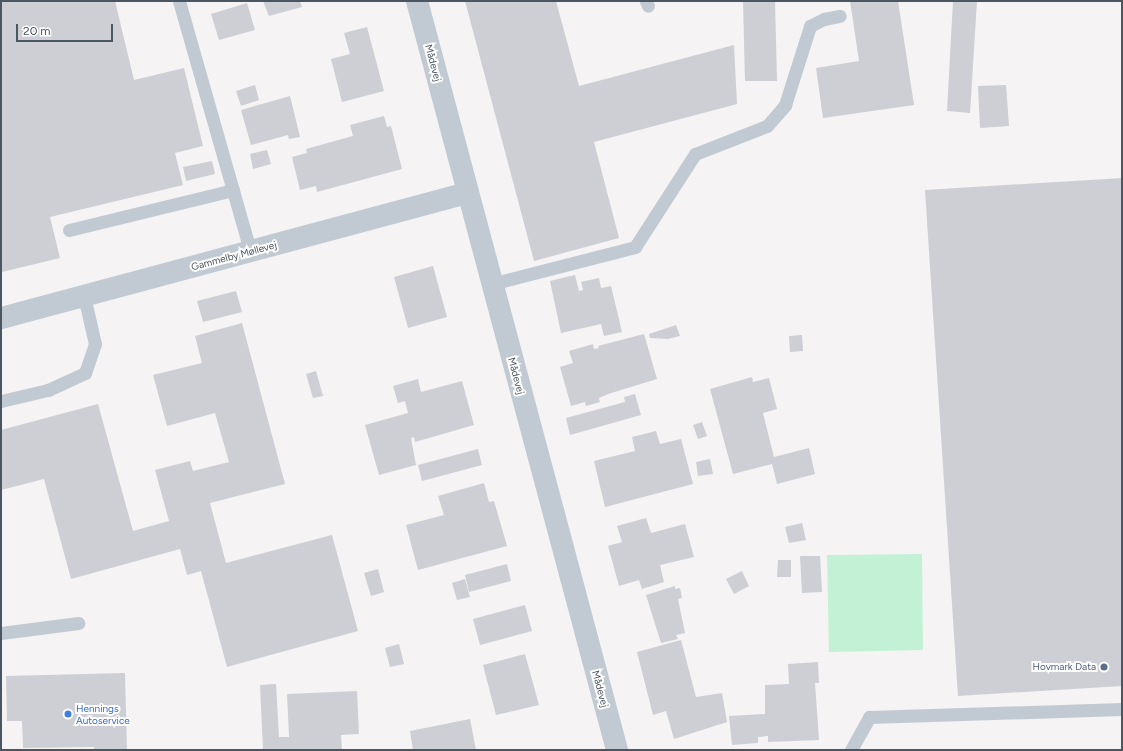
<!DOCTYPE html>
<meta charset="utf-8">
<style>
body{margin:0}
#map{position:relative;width:1123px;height:751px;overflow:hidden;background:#f5f3f3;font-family:Figtree,sans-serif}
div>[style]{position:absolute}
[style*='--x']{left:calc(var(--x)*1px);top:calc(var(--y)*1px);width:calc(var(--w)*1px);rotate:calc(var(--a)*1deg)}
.green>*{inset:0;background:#c3f1d5}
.building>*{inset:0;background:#cdcfd5}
.lane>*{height:13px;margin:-6.5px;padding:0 6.5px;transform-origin:6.5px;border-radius:6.5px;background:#c1cad2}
.street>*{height:22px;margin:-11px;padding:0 11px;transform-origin:11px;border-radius:11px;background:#c1cad2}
.dots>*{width:11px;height:11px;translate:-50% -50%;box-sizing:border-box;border:2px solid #fff;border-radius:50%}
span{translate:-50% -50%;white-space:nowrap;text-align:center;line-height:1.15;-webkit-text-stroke:4px #fff;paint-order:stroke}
.street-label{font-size:10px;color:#4a5661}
.service-label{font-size:10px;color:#4e5e75}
.right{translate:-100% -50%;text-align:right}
.shop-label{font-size:10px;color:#366cbe}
.left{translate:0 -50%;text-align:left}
.frame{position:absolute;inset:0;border:2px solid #4a5661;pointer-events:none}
.scale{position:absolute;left:16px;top:24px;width:97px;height:18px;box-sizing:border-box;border:2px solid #4a5661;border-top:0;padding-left:5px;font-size:12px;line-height:14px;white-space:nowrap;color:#4a5661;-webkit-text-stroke:3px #fff;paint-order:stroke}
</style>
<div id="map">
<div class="green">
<div style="clip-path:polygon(922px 554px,923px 650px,829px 652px,827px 555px)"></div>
</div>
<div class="building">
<div style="clip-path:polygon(1px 1px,115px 1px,134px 80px,184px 68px,203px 146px,175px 153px,183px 185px,50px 217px,60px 258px,2px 272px)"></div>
<div style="clip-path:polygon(263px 1px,300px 1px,302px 7px,269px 16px)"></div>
<div style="clip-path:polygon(465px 1px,556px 1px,579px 86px,734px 45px,737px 104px,594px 142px,619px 238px,534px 261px)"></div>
<div style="clip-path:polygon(743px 1px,775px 1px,777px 81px,745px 81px)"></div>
<div style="clip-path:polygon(850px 1px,898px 1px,914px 105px,823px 118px,816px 68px,859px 61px)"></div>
<div style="clip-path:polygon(953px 1px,977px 1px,970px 113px,947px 111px)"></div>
<div style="clip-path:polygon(247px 3px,255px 30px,219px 40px,211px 14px)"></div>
<div style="clip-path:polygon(367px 27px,384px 91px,342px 102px,331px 59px,350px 54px,344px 33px)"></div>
<div style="clip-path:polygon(255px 85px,259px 100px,241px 106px,236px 91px)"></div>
<div style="clip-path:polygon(1006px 85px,1009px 126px,980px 128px,978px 86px)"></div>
<div style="clip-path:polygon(290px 96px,300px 137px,289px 139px,288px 135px,251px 145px,241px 110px)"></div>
<div style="clip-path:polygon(384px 116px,387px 127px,391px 126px,402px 169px,317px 192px,316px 186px,300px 190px,292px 157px,307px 153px,306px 149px,353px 136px,350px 125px)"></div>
<div style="clip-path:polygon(267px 150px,271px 164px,253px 169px,250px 154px)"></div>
<div style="clip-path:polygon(212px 161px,215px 174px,186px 181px,183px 167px)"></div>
<div style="clip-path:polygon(1122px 178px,1122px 686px,958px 696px,925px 190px)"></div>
<div style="clip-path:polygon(433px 266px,447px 317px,408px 328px,394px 277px)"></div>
<div style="clip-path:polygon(575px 275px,579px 291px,583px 290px,581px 282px,599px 278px,601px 288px,611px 286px,622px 332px,604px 336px,601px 324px,561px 333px,550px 281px)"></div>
<div style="clip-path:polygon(236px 291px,242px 312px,203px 322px,197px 301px)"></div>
<div style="clip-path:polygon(242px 323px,285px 484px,210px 503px,226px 563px,332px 535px,358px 631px,227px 667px,201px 571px,187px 575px,180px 549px,71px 579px,44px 479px,1px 490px,1px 430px,98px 404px,133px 531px,169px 521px,155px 470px,190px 461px,193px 471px,229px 462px,215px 413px,167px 426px,153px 375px,202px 363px,195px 336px)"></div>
<div style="clip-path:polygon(676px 325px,680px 336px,668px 339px,650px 338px,649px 334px)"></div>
<div style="clip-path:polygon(644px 334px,657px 379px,608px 394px,599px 398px,600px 402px,586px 406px,585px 402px,571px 406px,560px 367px,573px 363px,569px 351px,593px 344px,594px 349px,599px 348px,598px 346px)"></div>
<div style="clip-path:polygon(802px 335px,803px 351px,790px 352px,789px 336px)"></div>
<div style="clip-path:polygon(316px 371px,323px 396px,313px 398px,306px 374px)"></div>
<div style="clip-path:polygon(752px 377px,753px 382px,769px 378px,777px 409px,763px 413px,774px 457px,809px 448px,815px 474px,777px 484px,772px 464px,733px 474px,710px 389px)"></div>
<div style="clip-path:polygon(418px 379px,421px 392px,462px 381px,474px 425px,415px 442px,414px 437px,411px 438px,416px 465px,379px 475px,365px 425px,408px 413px,405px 401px,398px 403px,393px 386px)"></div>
<div style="clip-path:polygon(635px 394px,641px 415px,570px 435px,566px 418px,625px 402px,624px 397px)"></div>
<div style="clip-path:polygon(702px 422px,707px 436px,698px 439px,693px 425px)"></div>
<div style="clip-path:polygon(656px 431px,660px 444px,681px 439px,693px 484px,605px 507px,594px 461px,635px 451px,632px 437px)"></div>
<div style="clip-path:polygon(478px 449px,482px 465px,422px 481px,418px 465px)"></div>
<div style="clip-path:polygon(710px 459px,713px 474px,698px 476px,696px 462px)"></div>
<div style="clip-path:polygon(484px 483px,489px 502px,494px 501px,507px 546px,418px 570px,406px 525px,444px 515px,438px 496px)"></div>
<div style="clip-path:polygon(646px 518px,651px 533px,685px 524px,694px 557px,660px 565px,664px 582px,642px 589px,639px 580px,619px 586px,608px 546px,622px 542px,617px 526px)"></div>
<div style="clip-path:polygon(802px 523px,806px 540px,789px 543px,785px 527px)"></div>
<div style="clip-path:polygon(800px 556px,820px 556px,822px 592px,802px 593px)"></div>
<div style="clip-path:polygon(778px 560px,791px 560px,791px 577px,777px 577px)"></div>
<div style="clip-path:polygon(507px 564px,511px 581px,469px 592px,465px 575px)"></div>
<div style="clip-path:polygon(378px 569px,384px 592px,371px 596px,364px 573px)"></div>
<div style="clip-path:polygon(742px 571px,749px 586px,734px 594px,726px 579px)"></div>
<div style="clip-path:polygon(465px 579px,470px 597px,457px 600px,452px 583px)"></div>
<div style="clip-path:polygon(675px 586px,675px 589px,680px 588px,682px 598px,678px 599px,685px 633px,676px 635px,678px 639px,661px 643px,646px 595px)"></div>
<div style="clip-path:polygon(525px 605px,532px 631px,480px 645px,473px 619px)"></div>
<div style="clip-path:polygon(681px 640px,696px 697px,722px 693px,727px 722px,674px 739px,666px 711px,653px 715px,637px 652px)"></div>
<div style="clip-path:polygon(399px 644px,404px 664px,390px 667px,385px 648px)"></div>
<div style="clip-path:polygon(525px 654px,539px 705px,496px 715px,483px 665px)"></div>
<div style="clip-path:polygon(818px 662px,819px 683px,815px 683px,819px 740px,768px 742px,768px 736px,758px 737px,758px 743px,732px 745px,729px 716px,765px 714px,765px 685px,789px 684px,788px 664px)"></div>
<div style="clip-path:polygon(125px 673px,127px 750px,94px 750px,94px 747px,23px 748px,22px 721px,7px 721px,6px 676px)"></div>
<div style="clip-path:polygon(276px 684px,279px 737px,289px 737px,287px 694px,357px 691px,359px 734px,341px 735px,342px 750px,263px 750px,260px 685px)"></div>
<div style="clip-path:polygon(470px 719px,476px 750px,413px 750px,410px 731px)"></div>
</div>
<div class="lane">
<div style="--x:179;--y:1;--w:260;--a:74.1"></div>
<div style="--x:646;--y:1;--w:5;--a:68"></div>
<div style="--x:69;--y:230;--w:169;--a:-13.7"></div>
<div style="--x:491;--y:284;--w:149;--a:-14.4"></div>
<div style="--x:635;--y:247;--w:111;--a:-57.2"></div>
<div style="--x:695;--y:154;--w:77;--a:-21.3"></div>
<div style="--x:767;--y:126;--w:28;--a:-49"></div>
<div style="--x:785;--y:105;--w:83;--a:-72.4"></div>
<div style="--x:810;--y:26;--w:16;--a:-27"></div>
<div style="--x:824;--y:19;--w:16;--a:-11"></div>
<div style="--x:1;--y:401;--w:48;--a:-13.2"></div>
<div style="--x:48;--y:390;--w:41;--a:-24.7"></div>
<div style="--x:85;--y:373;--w:31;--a:-71"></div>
<div style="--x:95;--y:344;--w:49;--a:-102.9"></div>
<div style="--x:1;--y:633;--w:78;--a:-7.4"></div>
<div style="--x:851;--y:750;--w:38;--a:-61"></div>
<div style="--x:869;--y:717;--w:253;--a:-1.8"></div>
</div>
<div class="street">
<div style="--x:417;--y:1;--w:775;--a:75.05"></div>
<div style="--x:1;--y:318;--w:482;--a:-15"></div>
</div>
<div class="dots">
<div style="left:1104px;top:667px;background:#5c6f8a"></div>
<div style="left:68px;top:714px;background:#3f7fe0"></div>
</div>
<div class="street-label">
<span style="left:433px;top:63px;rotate:75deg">Mådevej</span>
<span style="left:234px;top:256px;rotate:-15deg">Gammelby Møllevej</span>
<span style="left:516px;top:376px;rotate:75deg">Mådevej</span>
<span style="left:600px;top:689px;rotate:75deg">Mådevej</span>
</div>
<div class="service-label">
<span class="right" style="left:1096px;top:667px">Hovmark Data</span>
</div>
<div class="shop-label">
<span class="left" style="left:76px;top:714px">Hennings<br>Autoservice</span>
</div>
<div class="frame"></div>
<div class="scale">20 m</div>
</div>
